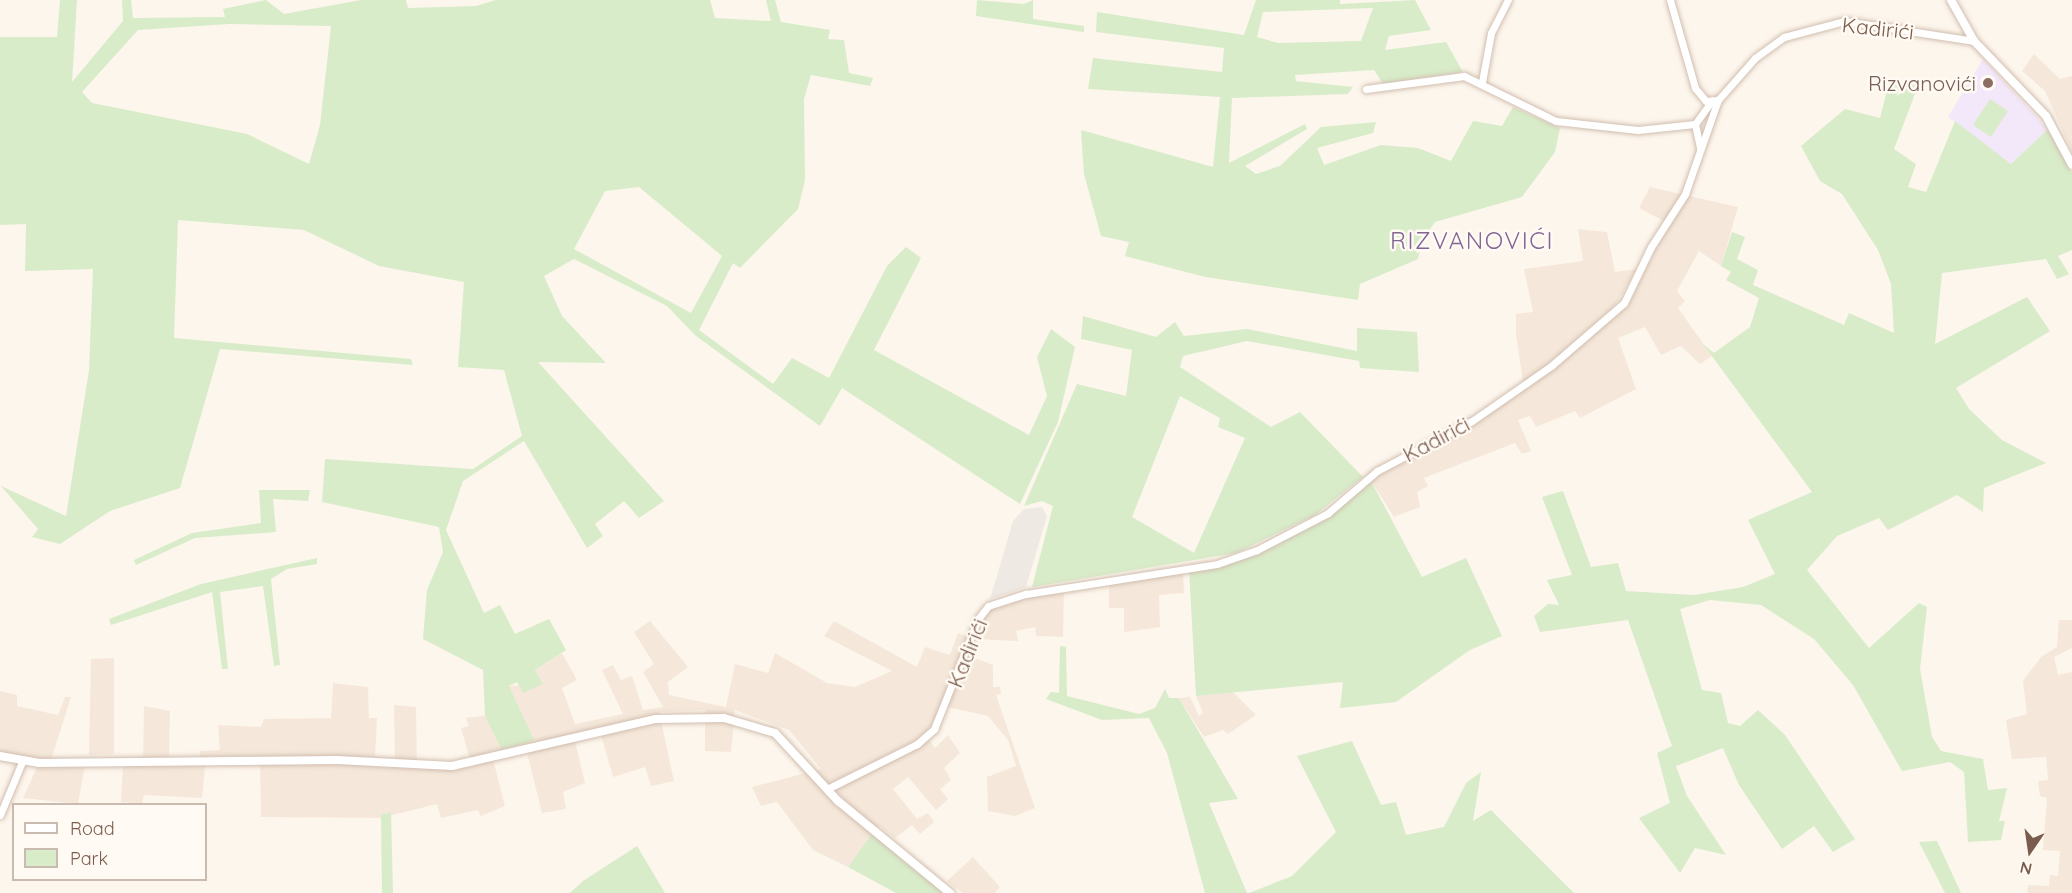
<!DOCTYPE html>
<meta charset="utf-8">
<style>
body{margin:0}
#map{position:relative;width:2072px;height:893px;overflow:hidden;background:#fdf6ec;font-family:Quicksand,sans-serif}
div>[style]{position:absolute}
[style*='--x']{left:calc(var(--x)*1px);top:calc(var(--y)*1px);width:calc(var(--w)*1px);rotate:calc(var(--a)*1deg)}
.residential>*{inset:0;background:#f5e8da}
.industrial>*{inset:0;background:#efe9e4}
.education>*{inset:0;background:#f3e8fa}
.green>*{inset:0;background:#d8ecc9}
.roads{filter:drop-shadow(0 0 2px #d1beb0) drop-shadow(0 0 2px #d1beb0)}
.minor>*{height:7px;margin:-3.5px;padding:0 3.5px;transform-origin:3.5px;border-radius:3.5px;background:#fff}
.tertiary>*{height:8px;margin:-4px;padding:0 4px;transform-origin:4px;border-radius:4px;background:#fff}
.dots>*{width:16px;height:16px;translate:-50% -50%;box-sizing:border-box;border:3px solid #fffaf3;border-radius:50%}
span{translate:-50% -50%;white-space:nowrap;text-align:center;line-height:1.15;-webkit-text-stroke:5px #fffaf3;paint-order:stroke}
.street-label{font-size:21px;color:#7a5c4d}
.education-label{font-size:21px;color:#785e54}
.right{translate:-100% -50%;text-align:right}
.quarter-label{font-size:24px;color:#846695;letter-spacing:1.5px}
.legend{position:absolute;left:12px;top:803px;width:195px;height:78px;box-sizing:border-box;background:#fffaf3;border:2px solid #cabbb1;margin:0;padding:8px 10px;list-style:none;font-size:18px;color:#7a5c4d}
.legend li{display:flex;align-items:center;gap:12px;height:30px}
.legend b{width:30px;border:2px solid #cabbb1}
.north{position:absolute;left:2000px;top:821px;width:60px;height:60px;-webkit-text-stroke:4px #fffaf3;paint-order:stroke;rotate:193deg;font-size:16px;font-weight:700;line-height:24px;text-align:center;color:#7a5c4d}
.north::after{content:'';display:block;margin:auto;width:21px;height:27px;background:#7a5c4d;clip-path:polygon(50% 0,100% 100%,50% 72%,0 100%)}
</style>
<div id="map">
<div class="residential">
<div style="clip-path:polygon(2034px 54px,2060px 79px,2072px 76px,2072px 152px,2045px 91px,2022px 71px)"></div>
<div style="clip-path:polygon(1650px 187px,1738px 207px,1721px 266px,1699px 251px,1677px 291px,1685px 301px,1678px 308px,1712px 356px,1700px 364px,1681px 346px,1661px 355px,1645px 327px,1618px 338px,1636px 389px,1580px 418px,1575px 411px,1536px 427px,1530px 416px,1518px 420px,1531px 451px,1522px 454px,1515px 443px,1424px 478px,1428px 486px,1417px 492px,1420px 507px,1394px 517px,1370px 479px,1469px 427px,1535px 383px,1523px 383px,1516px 333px,1516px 314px,1533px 312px,1524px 269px,1583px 261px,1578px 229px,1607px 232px,1615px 272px,1637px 269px,1616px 304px,1555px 359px,1559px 364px,1631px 298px,1669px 224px,1639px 208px)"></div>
<div style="clip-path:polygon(1183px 570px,1184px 593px,1159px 595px,1160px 627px,1124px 632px,1124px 608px,1109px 608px,1109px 583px)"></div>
<div style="clip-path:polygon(1064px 590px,1063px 637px,1036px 636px,1035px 627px,1016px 631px,1018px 641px,974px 639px,980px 620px,995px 603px)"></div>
<div style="clip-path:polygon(2059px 620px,2072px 620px,2072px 648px,2054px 657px,2058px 675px,2072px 672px,2072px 893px,2027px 893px,2028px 885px,2049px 886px,2050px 875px,2058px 876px,2060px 851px,2043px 850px,2047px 798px,2040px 796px,2038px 781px,2048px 780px,2046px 757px,2012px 759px,2006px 720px,2027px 714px,2023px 681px,2041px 657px,2057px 647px)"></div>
<div style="clip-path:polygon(650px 621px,688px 667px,668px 682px,669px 695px,726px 707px,735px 664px,768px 673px,775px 653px,827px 683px,855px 687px,892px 671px,824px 636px,834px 621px,917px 667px,925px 647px,950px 655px,958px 633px,968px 637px,964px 654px,993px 665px,993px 687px,1000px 687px,1001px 694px,996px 695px,1035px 808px,1015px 816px,988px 811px,987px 777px,1016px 766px,1008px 740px,988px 716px,943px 706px,928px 739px,935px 748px,948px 735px,960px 753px,944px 768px,951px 780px,940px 789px,948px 799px,936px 810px,908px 777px,893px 789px,917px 819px,928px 813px,934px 822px,920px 834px,912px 825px,895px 838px,879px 826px,848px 867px,813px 850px,777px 802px,761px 806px,752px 787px,821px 769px,789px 730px,735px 710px,731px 752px,705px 751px,705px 710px,659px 712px,674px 781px,651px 786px,645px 767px,613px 777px,601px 735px,575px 741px,585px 783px,563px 792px,566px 809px,542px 813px,525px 745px,492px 755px,505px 806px,481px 816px,478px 810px,441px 818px,437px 804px,381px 818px,261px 817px,260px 756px,206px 756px,202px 798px,144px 795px,142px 804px,121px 802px,123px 764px,143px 763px,144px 706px,170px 711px,169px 757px,200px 758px,200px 751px,220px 750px,218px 725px,261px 727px,264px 719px,331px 718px,333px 683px,368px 687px,369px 718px,377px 718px,375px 757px,395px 758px,394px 705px,416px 707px,417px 766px,437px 769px,472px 767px,461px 728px,469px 726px,466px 718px,489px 715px,533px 740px,509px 686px,542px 684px,535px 670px,562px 653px,577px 680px,562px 688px,575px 724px,623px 714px,602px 670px,613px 665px,621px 680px,632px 676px,643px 710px,663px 707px,643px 672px,654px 664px,634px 632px)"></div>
<div style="clip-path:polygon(114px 658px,114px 754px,89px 755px,91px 659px)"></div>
<div style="clip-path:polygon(0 691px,17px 695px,17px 706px,58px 715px,65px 697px,71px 697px,50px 763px,85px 764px,78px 804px,23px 798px,38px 765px,0 757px)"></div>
<div style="clip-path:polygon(1233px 692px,1256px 715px,1228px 734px,1223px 730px,1204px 737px,1179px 698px,1190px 697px,1199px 716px,1203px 713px,1196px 696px)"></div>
<div style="clip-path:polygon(973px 857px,1000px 887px,995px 893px,963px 893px,947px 881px)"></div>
</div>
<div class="industrial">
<div style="clip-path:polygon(1024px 509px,1042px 507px,1047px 516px,1026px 587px,990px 599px,1013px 521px)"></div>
</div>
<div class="education">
<div style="clip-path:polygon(1983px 59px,2048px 129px,2011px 164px,1948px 117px)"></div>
</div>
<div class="green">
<div style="clip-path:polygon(evenodd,60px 0,77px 0,72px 82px,123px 21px,122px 0,131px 0,133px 18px,225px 17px,223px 9px,266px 0,284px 14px,361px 0,406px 0,408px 8px,476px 6px,496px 0,710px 0,715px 18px,771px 21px,766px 0,775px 0,781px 22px,830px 30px,828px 39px,844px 40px,849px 73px,873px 78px,870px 86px,811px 75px,804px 99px,805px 180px,798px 209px,740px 268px,733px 263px,699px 330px,773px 384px,792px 358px,829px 378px,887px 266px,906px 247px,921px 258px,874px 350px,1029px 435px,1047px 396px,1037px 357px,1051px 329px,1075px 347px,1058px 422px,1020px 504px,842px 388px,820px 426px,696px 336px,667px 306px,574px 259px,544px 276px,562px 316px,606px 363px,538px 362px,664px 501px,639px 518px,624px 501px,595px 524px,603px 536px,587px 548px,524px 441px,463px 481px,446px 530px,484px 613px,500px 605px,515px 634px,549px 619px,566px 650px,535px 670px,543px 684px,523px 693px,517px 682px,509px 686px,534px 740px,502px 750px,485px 716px,483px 670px,423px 639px,427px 590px,443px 552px,439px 527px,322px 502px,325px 459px,473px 469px,522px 436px,504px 370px,458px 367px,464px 282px,379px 266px,304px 230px,178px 220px,174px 338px,411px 359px,413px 365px,220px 349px,180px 488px,110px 511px,60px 544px,32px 537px,38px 529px,1px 486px,66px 516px,89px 370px,93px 269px,25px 271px,26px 224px,0 225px,0 37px,57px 37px,60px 0,229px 24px,331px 26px,320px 125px,309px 164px,247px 134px,92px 103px,82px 92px,138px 30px,229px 24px,60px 0,639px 187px,722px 256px,691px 313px,574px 249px,605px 191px,639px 187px)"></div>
<div style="clip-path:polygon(977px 0,1024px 4px,1033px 0,1033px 19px,1084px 26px,1084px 32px,976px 16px)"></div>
<div style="clip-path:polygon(evenodd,1256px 0,1340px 0,1340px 4px,1415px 0,1431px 30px,1389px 36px,1385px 50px,1446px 42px,1463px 72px,1383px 84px,1374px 70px,1295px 75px,1296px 81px,1353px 87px,1348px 94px,1232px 98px,1229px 163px,1305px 124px,1307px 129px,1245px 166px,1256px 174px,1280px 166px,1321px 127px,1376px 122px,1373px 133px,1317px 148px,1324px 165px,1381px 145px,1418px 148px,1451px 161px,1473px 121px,1502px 126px,1513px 107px,1560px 128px,1555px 152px,1522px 197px,1435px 222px,1421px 243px,1418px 259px,1360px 284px,1358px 300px,1205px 277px,1125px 256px,1129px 242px,1101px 236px,1084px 174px,1081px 130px,1213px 167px,1220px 97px,1088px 89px,1093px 58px,1222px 72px,1224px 48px,1096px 32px,1097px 12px,1244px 35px,1256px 0,1373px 8px,1361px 41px,1278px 43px,1257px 37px,1263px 12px,1373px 8px)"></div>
<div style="clip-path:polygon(1890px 78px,1918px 86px,1894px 149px,1916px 164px,1908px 187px,1926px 192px,1955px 121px,2011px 164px,2048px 129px,2072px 173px,2072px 250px,2058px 256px,2069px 274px,2057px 279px,2046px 259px,1942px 273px,1935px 344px,2027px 297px,2050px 331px,1956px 388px,1969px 409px,2002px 440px,2046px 463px,1984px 488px,1983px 512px,1957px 495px,1888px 530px,1879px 518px,1837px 536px,1807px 570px,1869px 648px,1919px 603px,1927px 607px,1920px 669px,1932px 737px,1941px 751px,1983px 759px,1988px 790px,2007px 788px,1999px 821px,2005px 821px,2001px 840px,1968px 842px,1964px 772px,1950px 762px,1902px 771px,1853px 685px,1814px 639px,1761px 605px,1710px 600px,1680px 609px,1702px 690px,1721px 693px,1728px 723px,1740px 726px,1758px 710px,1785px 735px,1855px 839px,1833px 852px,1814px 826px,1782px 849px,1739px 785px,1723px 748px,1676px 766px,1687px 796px,1726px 855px,1695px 848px,1680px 873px,1639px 818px,1670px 803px,1657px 753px,1672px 746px,1628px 620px,1540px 632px,1534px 616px,1548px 604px,1559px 605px,1547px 580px,1572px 575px,1542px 497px,1563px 491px,1591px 567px,1618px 563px,1626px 591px,1694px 595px,1743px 587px,1775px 574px,1748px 520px,1812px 492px,1703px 344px,1714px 353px,1750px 327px,1759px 298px,1726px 280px,1731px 272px,1721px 266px,1732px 232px,1745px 237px,1737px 259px,1758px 270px,1753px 285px,1844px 325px,1849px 313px,1894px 333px,1891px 284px,1878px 250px,1842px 194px,1820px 181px,1801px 146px,1845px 109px,1880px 118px)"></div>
<div style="clip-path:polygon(1990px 99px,2008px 111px,1991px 137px,1973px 125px)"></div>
<div style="clip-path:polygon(evenodd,1083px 316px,1156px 337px,1175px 322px,1184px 336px,1247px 329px,1357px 351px,1357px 328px,1417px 332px,1419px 372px,1360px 368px,1359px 361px,1247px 341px,1183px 356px,1180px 367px,1271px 427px,1300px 412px,1363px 477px,1315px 515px,1236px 553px,1032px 587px,1053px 506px,1042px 501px,1024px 506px,1077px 384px,1126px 396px,1132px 350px,1081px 339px,1083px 316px,1180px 396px,1220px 418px,1218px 427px,1245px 438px,1194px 553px,1132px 517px,1180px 396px)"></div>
<div style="clip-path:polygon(1370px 479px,1422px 577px,1466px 558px,1502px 636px,1470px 650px,1396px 702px,1340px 708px,1343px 682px,1196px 696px,1189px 569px,1219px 564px,1310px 526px)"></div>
<div style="clip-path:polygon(259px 490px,310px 490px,308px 501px,273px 499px,276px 532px,195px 538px,136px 565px,134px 560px,192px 533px,261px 523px)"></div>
<div style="clip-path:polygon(317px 558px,317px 564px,287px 569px,271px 579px,280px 665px,274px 666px,263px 586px,220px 592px,228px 669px,222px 669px,212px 592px,111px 625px,109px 619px,201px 584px)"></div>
<div style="clip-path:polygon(1060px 646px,1066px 647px,1067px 696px,1139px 714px,1155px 708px,1165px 689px,1169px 698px,1179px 698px,1238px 799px,1209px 803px,1247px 893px,1205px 893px,1167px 753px,1149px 718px,1102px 720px,1046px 699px,1051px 692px,1059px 693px)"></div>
<div style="clip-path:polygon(1352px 741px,1381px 805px,1396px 802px,1406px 835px,1444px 827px,1466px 783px,1481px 772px,1473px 821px,1491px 810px,1574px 893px,1249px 893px,1292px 876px,1336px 832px,1297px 756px)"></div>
<div style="clip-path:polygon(391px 812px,393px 893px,382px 893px,381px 815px)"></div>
<div style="clip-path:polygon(872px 834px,947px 893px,896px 893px,848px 867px)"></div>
<div style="clip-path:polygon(1937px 841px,1961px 893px,1945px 893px,1919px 842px)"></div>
<div style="clip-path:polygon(637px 846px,665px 893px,570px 893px,583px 881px)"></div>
</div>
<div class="roads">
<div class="minor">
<div style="--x:1670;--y:0;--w:91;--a:74.1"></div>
<div style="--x:1695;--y:88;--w:17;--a:50"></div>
<div style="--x:1706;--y:101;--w:12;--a:-5"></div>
<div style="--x:1482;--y:82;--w:50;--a:-79.6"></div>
<div style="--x:1491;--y:33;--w:37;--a:-63"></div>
<div style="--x:1366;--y:89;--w:99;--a:-7.6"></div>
<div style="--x:1464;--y:76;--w:102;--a:26.1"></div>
<div style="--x:1556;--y:121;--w:82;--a:6.3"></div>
<div style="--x:1638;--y:130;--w:57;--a:-6"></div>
<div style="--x:1695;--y:124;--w:25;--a:78"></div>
<div style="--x:1695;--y:124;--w:29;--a:-54"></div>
<div style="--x:827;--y:789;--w:101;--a:-26.6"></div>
<div style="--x:917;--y:744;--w:23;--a:-41"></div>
<div style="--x:934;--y:729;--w:118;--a:-68.2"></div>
<div style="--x:978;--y:619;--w:16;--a:-52"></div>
<div style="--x:988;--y:606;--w:40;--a:-18"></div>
<div style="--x:1026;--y:594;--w:193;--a:-8.9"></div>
<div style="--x:1217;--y:564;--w:42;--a:-19.3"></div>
<div style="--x:1257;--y:550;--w:80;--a:-27.5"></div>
<div style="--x:1328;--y:513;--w:65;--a:-40.6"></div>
<div style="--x:1377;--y:471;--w:107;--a:-27.8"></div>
<div style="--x:1472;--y:421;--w:96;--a:-34.8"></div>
<div style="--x:1551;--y:366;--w:96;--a:-40.8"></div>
<div style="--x:1624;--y:303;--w:62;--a:-64.3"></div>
<div style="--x:1651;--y:247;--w:63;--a:-57.3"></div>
<div style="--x:1685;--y:194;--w:100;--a:-70.7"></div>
<div style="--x:1718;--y:100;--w:56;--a:-48.6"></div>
<div style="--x:1755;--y:58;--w:36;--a:-36"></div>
<div style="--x:1784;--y:37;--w:62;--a:-14.9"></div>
<div style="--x:1844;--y:21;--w:132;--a:8.7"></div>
<div style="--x:0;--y:815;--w:57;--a:-67.5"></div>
</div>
<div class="tertiary">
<div style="--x:1951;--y:0;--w:47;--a:60.7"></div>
<div style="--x:1974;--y:41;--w:104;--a:46.2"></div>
<div style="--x:2046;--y:116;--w:55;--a:62"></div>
<div style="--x:0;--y:756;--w:40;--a:10"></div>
<div style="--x:39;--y:763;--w:298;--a:-0.6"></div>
<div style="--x:337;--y:760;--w:115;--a:3"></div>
<div style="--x:452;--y:766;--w:208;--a:-13"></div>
<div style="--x:655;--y:719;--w:69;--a:-0.8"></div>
<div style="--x:724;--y:718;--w:53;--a:16.4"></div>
<div style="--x:775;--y:733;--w:93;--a:47.2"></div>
<div style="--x:838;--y:801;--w:145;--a:39.4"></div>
</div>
</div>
<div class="dots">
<div style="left:1988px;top:83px;background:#8d6e63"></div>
</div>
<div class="street-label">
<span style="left:1878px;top:28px;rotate:6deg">Kadirići</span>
<span style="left:1436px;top:439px;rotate:-28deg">Kadirići</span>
<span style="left:967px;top:653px;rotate:-68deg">Kadirići</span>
</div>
<div class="education-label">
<span class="right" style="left:1976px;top:83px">Rizvanovići</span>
</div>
<div class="quarter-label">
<span style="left:1472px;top:241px">RIZVANOVIĆI</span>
</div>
<ul class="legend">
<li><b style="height:8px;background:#fff"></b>Road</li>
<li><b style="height:16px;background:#d8ecc9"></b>Park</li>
</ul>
<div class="north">N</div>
</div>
